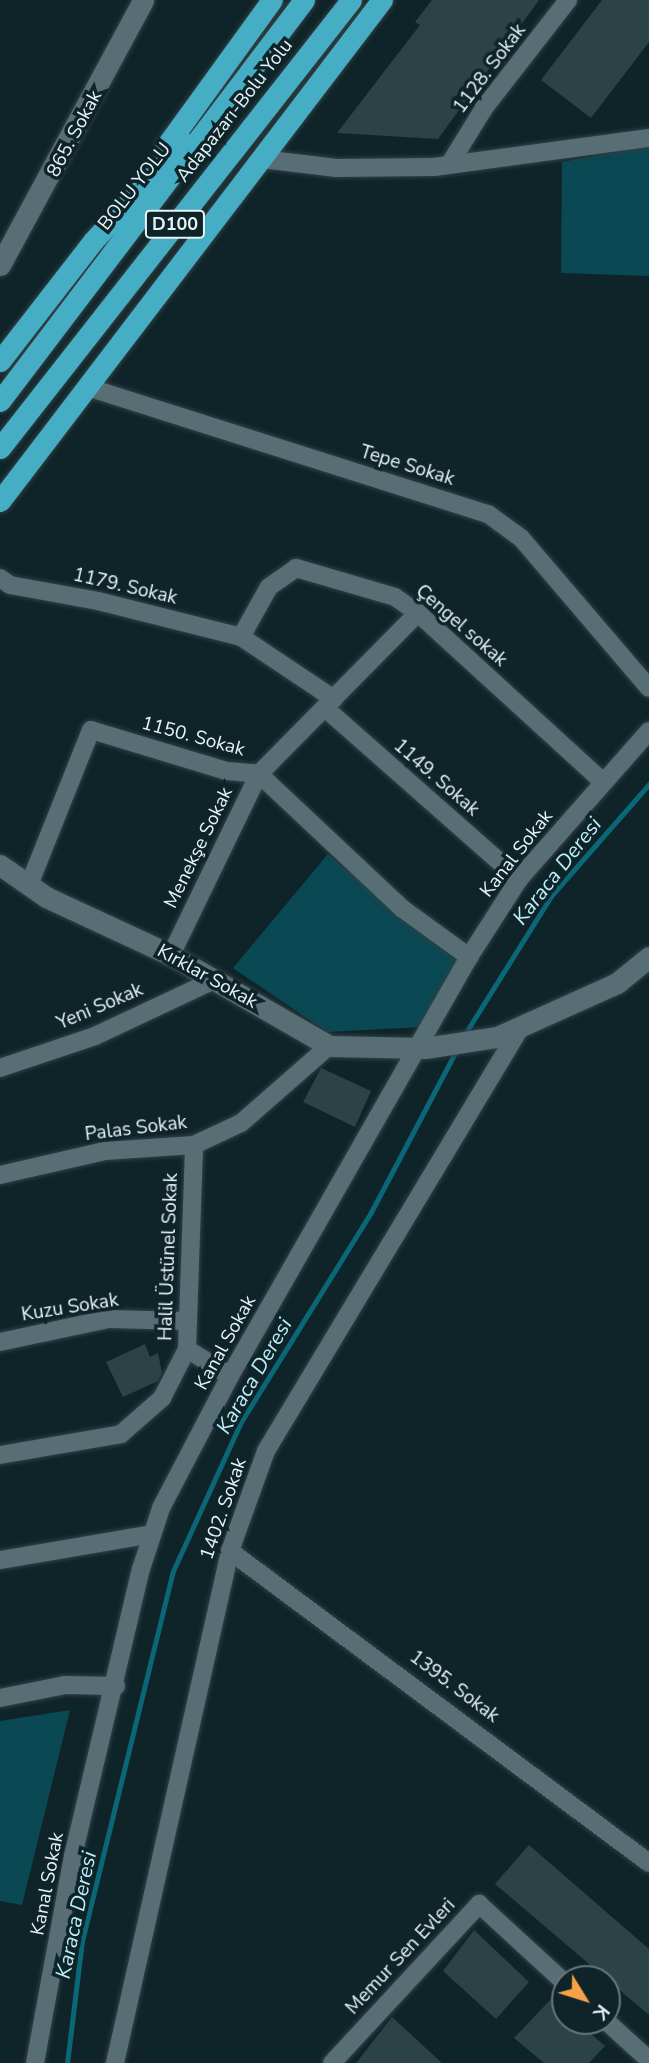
<!DOCTYPE html>
<meta charset="utf-8">
<style>
body{margin:0}
#map{position:relative;width:649px;height:2063px;overflow:hidden;background:#0e2429;font-family:"Nunito Sans",sans-serif}
div>[style]{position:absolute}
[style*='--x']{left:calc(var(--x)*1px);top:calc(var(--y)*1px);width:calc(var(--w)*1px);rotate:calc(var(--a)*1deg)}
.green>*{inset:0;background:#0a4853}
.stream>*{height:5px;margin:-2.5px;padding:0 2.5px;transform-origin:2.5px;border-radius:2.5px;background:#0b6777}
.building>*{inset:0;background:#2b4247}
.roads{filter:drop-shadow(0 0 2px #334044) drop-shadow(0 0 2px #334044)}
.street>*{height:18px;margin:-9px;padding:0 9px;transform-origin:9px;border-radius:9px;background:#566e74}
.secondary>*{height:21px;margin:-10.5px;padding:0 10.5px;transform-origin:10.5px;border-radius:10.5px;background:#566e74}
.highway>*{height:21px;margin:-10.5px;padding:0 10.5px;transform-origin:10.5px;border-radius:10.5px;background:#46aec4}
span{translate:-50% -50%;white-space:nowrap;text-align:center;line-height:1.15;-webkit-text-stroke:7px #0e2429;paint-order:stroke}
.shield-label span{padding:2px 5px;background:#0e2429;border:2px solid;border-radius:5px;-webkit-text-stroke-width:0}
.shield-label{font-size:18px;color:#e6f4f7;font-weight:700}
.street-label{font-size:19px;color:#e6f4f7}
.water-label{font-size:21px;color:#bdeef9;font-style:italic}
.north{position:absolute;left:551px;top:1965px;width:70px;height:70px;box-sizing:border-box;background:#0e2429;border:2px solid #64777b;border-radius:50%;rotate:128deg;font-size:19px;font-weight:700;line-height:28px;text-align:center;color:#e6f4f7}
.north::after{content:'';display:block;margin:auto;width:24px;height:32px;background:#f7a248;clip-path:polygon(50% 0,100% 100%,50% 72%,0 100%)}
</style>
<div id="map">
<div class="green">
<div style="clip-path:polygon(649px 146px,649px 276px,561px 273px,562px 162px)"></div>
<div style="clip-path:polygon(328px 854px,457px 961px,421px 1027px,327px 1032px,233px 968px)"></div>
<div style="clip-path:polygon(70px 1710px,22px 1905px,0 1901px,0 1721px)"></div>
</div>
<div class="stream">
<div style="--x:463;--y:1037;--w:166;--a:-58"></div>
<div style="--x:551;--y:896;--w:149;--a:-48.8"></div>
<div style="--x:67;--y:2063;--w:123;--a:-83"></div>
<div style="--x:82;--y:1941;--w:381;--a:-76.2"></div>
<div style="--x:173;--y:1571;--w:164;--a:-65.5"></div>
<div style="--x:241;--y:1422;--w:245;--a:-58.2"></div>
<div style="--x:370;--y:1214;--w:187;--a:-62.2"></div>
</div>
<div class="building">
<div style="clip-path:polygon(432px 0,539px 0,438px 139px,337px 133px,420px 25px,415px 22px)"></div>
<div style="clip-path:polygon(602px 0,649px 0,649px 42px,591px 118px,541px 80px)"></div>
<div style="clip-path:polygon(321px 1068px,371px 1091px,355px 1127px,303px 1102px)"></div>
<div style="clip-path:polygon(145px 1344px,150px 1357px,158px 1353px,162px 1373px,158px 1381px,123px 1397px,106px 1362px)"></div>
<div style="clip-path:polygon(529px 1845px,649px 1949px,649px 2015px,495px 1884px)"></div>
<div style="clip-path:polygon(474px 1930px,529px 1982px,496px 2019px,443px 1971px)"></div>
<div style="clip-path:polygon(551px 1999px,565px 2011px,565px 2021px,576px 2021px,605px 2046px,589px 2063px,544px 2063px,514px 2038px)"></div>
<div style="clip-path:polygon(392px 2017px,442px 2063px,356px 2063px)"></div>
</div>
<div class="roads">
<div class="street">
<div style="--x:262;--y:159;--w:75;--a:6.9"></div>
<div style="--x:336;--y:168;--w:98;--a:-0.6"></div>
<div style="--x:434;--y:167;--w:217;--a:-7.7"></div>
<div style="--x:449;--y:165;--w:67;--a:-58.4"></div>
<div style="--x:484;--y:108;--w:137;--a:-52.1"></div>
<div style="--x:87;--y:387;--w:421;--a:17.6"></div>
<div style="--x:488;--y:514;--w:41;--a:36"></div>
<div style="--x:521;--y:538;--w:197;--a:49.5"></div>
<div style="--x:0;--y:578;--w:12;--a:35"></div>
<div style="--x:10;--y:585;--w:89;--a:10.3"></div>
<div style="--x:98;--y:601;--w:147;--a:14.1"></div>
<div style="--x:334;--y:699;--w:112;--a:-146.3"></div>
<div style="--x:241;--y:637;--w:57;--a:-60.8"></div>
<div style="--x:269;--y:587;--w:33;--a:-35"></div>
<div style="--x:296;--y:568;--w:103;--a:16.3"></div>
<div style="--x:395;--y:597;--w:28;--a:35"></div>
<div style="--x:418;--y:613;--w:249;--a:42.4"></div>
<div style="--x:325;--y:708;--w:259;--a:41.4"></div>
<div style="--x:29;--y:885;--w:167;--a:-68.2"></div>
<div style="--x:91;--y:730;--w:142;--a:16.8"></div>
<div style="--x:227;--y:771;--w:32;--a:5"></div>
<div style="--x:259;--y:774;--w:197;--a:43.2"></div>
<div style="--x:403;--y:909;--w:82;--a:36"></div>
<div style="--x:171;--y:955;--w:201;--a:-64.1"></div>
<div style="--x:259;--y:774;--w:226;--a:-45.4"></div>
<div style="--x:0;--y:1068;--w:100;--a:-18.6"></div>
<div style="--x:95;--y:1036;--w:132;--a:-25.2"></div>
<div style="--x:0;--y:1175;--w:108;--a:-12.9"></div>
<div style="--x:105;--y:1151;--w:89;--a:-3.9"></div>
<div style="--x:194;--y:1145;--w:52;--a:-25.1"></div>
<div style="--x:241;--y:1123;--w:117;--a:-41.2"></div>
<div style="--x:0;--y:1342;--w:110;--a:-12"></div>
<div style="--x:108;--y:1319;--w:80;--a:1.4"></div>
<div style="--x:187;--y:1349;--w:51;--a:32.1"></div>
<div style="--x:0;--y:1455;--w:123;--a:-9.8"></div>
<div style="--x:121;--y:1434;--w:55;--a:-41.3"></div>
<div style="--x:162;--y:1398;--w:55;--a:-63"></div>
<div style="--x:187;--y:1349;--w:204;--a:-88"></div>
<div style="--x:230;--y:1551;--w:522;--a:36.67"></div>
<div style="--x:0;--y:1560;--w:154;--a:-9.7"></div>
<div style="--x:0;--y:1698;--w:66;--a:-11.3"></div>
<div style="--x:65;--y:1685;--w:51;--a:1.1"></div>
<div style="--x:606;--y:2021;--w:58;--a:42.2"></div>
<div style="--x:35;--y:2063;--w:210;--a:-79.6"></div>
<div style="--x:73;--y:1856;--w:295;--a:-76.7"></div>
<div style="--x:141;--y:1569;--w:64;--a:-71.8"></div>
<div style="--x:161;--y:1508;--w:149;--a:-62.4"></div>
<div style="--x:230;--y:1376;--w:482;--a:-60.3"></div>
<div style="--x:469;--y:957;--w:93;--a:-57.3"></div>
<div style="--x:519;--y:879;--w:197;--a:-48.7"></div>
<div style="--x:115;--y:2063;--w:525;--a:-77.34"></div>
<div style="--x:230;--y:1551;--w:106;--a:-70.2"></div>
<div style="--x:266;--y:1451;--w:496;--a:-59"></div>
<div style="--x:332;--y:2063;--w:217;--a:-47.2"></div>
<div style="--x:479;--y:1904;--w:117;--a:42.6"></div>
</div>
<div class="secondary">
<div style="--x:0;--y:265;--w:301;--a:-61.6"></div>
<div style="--x:0;--y:865;--w:56;--a:34.8"></div>
<div style="--x:46;--y:897;--w:138;--a:24.9"></div>
<div style="--x:171;--y:955;--w:182;--a:29.9"></div>
<div style="--x:329;--y:1046;--w:96;--a:1.2"></div>
<div style="--x:425;--y:1048;--w:73;--a:-8.7"></div>
<div style="--x:497;--y:1037;--w:132;--a:-24.2"></div>
<div style="--x:617;--y:983;--w:41;--a:-39.1"></div>
</div>
<div class="highway">
<div style="--x:164;--y:149;--w:184;--a:-54.1"></div>
<div style="--x:0;--y:361;--w:152;--a:-52.2"></div>
<div style="--x:93;--y:241;--w:134;--a:-47.4"></div>
<div style="--x:0;--y:401;--w:503;--a:-52.83"></div>
<div style="--x:0;--y:448;--w:569;--a:-51.92"></div>
<div style="--x:0;--y:501;--w:630;--a:-52.68"></div>
</div>
</div>
<div class="shield-label">
<span style="left:175px;top:224px">D100</span>
</div>
<div class="street-label">
<span style="left:490px;top:69px;rotate:-53deg">1128. Sokak</span>
<span style="left:235px;top:111px;rotate:-52deg">Adapazarı-Bolu Yolu</span>
<span style="left:75px;top:134px;rotate:-62deg">865. Sokak</span>
<span style="left:135px;top:187px;rotate:-52deg">BOLU YOLU</span>
<span style="left:407px;top:466px;rotate:17deg">Tepe Sokak</span>
<span style="left:125px;top:587px;rotate:13deg">1179. Sokak</span>
<span style="left:461px;top:626px;rotate:41deg">Çengel sokak</span>
<span style="left:193px;top:737px;rotate:15deg">1150. Sokak</span>
<span style="left:436px;top:778px;rotate:41deg">1149. Sokak</span>
<span style="left:199px;top:848px;rotate:-64deg">Menekşe Sokak</span>
<span style="left:517px;top:854px;rotate:-52deg">Kanal Sokak</span>
<span style="left:207px;top:977px;rotate:29deg">Kırklar Sokak</span>
<span style="left:100px;top:1007px;rotate:-23deg">Yeni Sokak</span>
<span style="left:136px;top:1129px;rotate:-7deg">Palas Sokak</span>
<span style="left:169px;top:1257px;rotate:-88deg">Halil Üstünel Sokak</span>
<span style="left:70px;top:1308px;rotate:-9deg">Kuzu Sokak</span>
<span style="left:226px;top:1343px;rotate:-61deg">Kanal Sokak</span>
<span style="left:224px;top:1509px;rotate:-71deg">1402. Sokak</span>
<span style="left:454px;top:1687px;rotate:37deg">1395. Sokak</span>
<span style="left:48px;top:1884px;rotate:-79deg">Kanal Sokak</span>
<span style="left:401px;top:1957px;rotate:-47deg">Memur Sen Evleri</span>
</div>
<div class="water-label">
<span style="left:557px;top:871px;rotate:-52deg">Karaca Deresi</span>
<span style="left:254px;top:1376px;rotate:-60deg">Karaca Deresi</span>
<span style="left:76px;top:1915px;rotate:-78deg">Karaca Deresi</span>
</div>
<div class="north">K</div>
</div>
